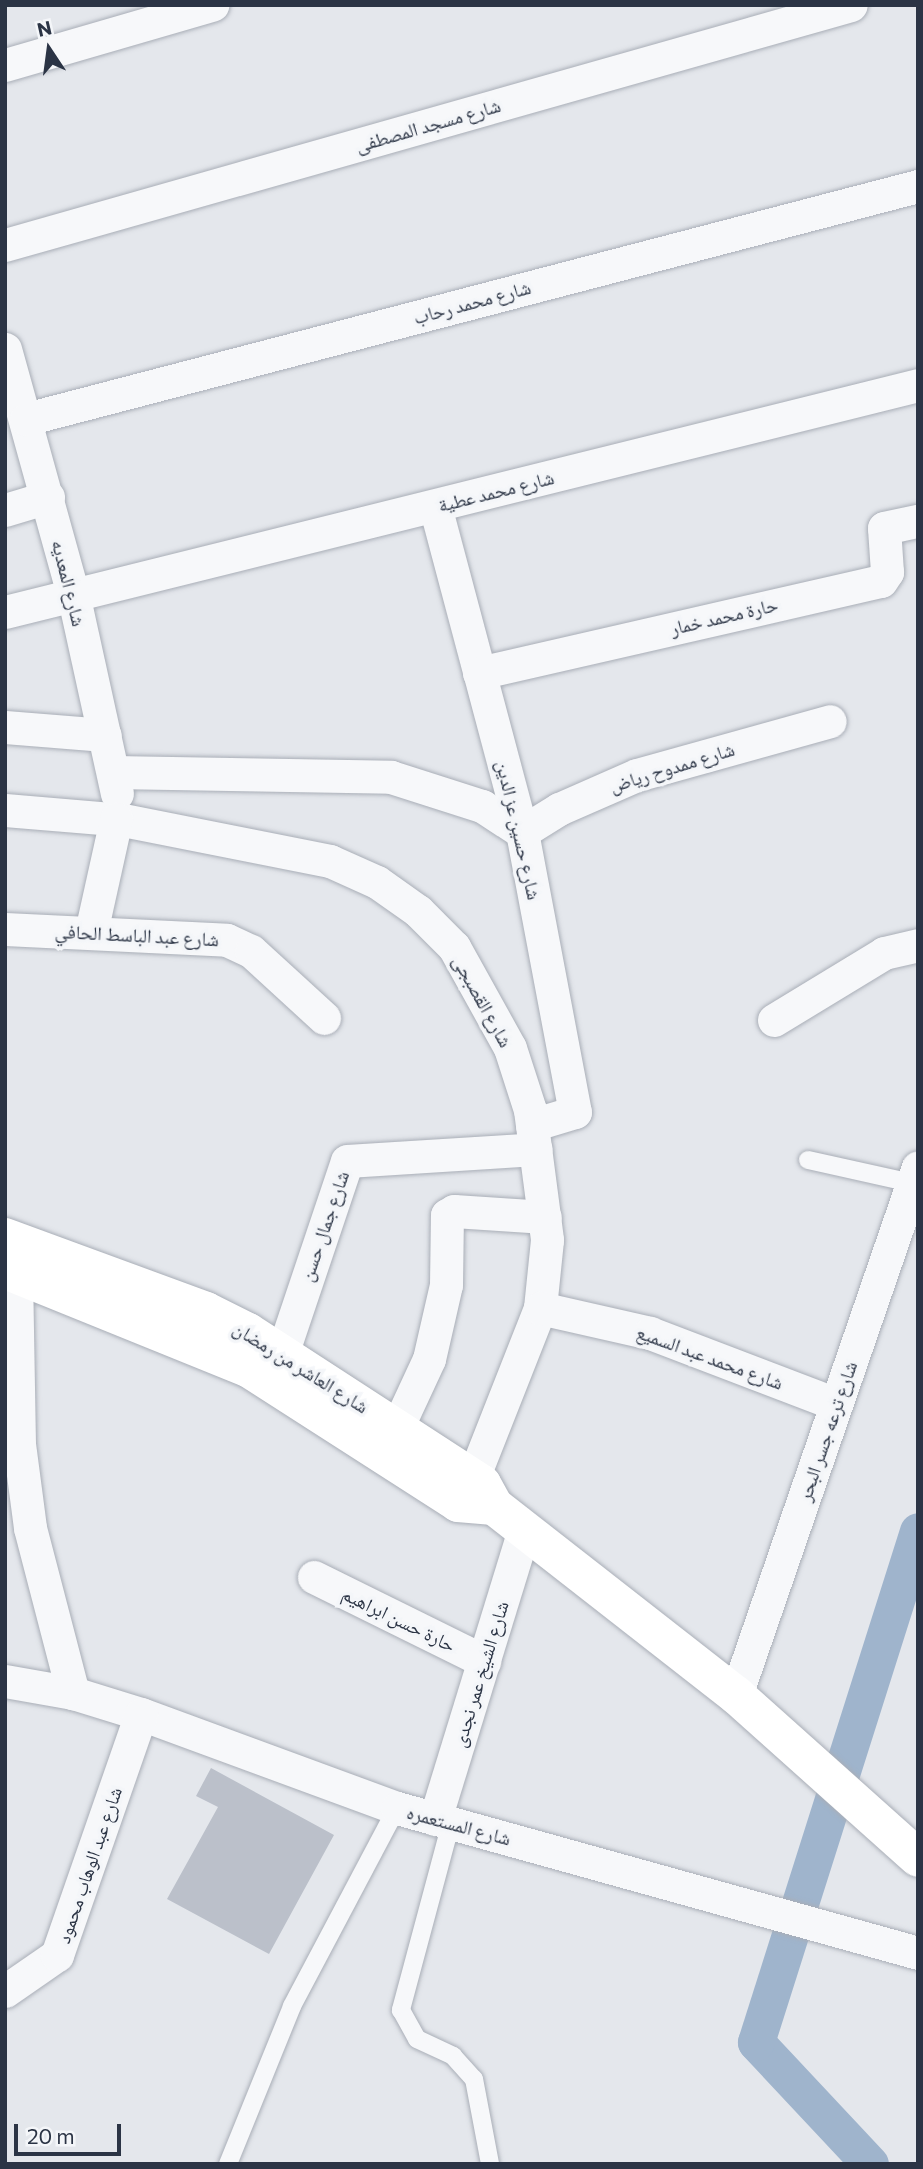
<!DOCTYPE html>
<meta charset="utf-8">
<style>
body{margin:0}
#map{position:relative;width:923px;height:2169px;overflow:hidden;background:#e4e7ec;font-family:Commissioner,"Noto Naskh Arabic",sans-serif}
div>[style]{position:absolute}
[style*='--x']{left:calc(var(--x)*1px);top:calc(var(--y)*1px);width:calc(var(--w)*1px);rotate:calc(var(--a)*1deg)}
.canal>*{height:37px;margin:-18.5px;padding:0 18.5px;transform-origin:18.5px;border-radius:18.5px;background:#9fb4cc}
.building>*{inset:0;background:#bbc0ca}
.roads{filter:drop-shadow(0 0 2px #a9aeb7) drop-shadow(0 0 2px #a9aeb7)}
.service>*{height:18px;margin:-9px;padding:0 9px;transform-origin:9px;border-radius:9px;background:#f7f8fa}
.minor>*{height:33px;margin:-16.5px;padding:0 16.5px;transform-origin:16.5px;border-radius:16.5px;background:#f7f8fa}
.secondary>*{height:38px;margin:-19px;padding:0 19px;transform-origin:19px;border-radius:19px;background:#fff}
span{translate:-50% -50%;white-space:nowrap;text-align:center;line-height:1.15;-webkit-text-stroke:7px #f4f6f9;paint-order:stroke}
.street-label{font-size:19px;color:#2b3445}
.frame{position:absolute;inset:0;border:7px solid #2b3445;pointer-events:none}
.north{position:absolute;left:14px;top:14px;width:70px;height:70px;-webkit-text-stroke:5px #f4f6f9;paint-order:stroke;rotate:347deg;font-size:19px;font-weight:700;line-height:28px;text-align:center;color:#2b3445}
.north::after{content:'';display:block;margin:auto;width:24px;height:32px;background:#2b3445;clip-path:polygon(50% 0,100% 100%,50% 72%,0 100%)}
.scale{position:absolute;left:14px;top:2124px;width:107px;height:32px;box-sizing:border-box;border:4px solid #2b3445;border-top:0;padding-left:9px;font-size:21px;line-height:24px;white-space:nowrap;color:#2b3445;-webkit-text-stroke:5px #f4f6f9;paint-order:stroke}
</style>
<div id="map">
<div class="canal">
<div style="--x:870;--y:2164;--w:167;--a:-133.1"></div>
<div style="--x:756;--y:2042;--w:536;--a:-72.41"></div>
</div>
<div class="building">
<div style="clip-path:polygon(211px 1768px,334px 1835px,269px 1954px,167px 1899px,218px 1807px,196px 1796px)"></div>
</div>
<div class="roads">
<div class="service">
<div style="--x:808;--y:1160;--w:107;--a:12.5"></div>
<div style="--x:451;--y:1823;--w:194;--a:105"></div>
<div style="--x:401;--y:2010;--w:33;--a:61"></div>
<div style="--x:417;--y:2039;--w:40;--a:25"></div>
<div style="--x:453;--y:2056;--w:31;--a:48"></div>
<div style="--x:474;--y:2079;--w:86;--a:79.3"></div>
<div style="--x:228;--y:2164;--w:170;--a:-67.9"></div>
<div style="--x:292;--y:2006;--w:224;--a:-62.1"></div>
</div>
<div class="minor">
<div style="--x:5;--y:65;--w:216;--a:-16.2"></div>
<div style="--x:5;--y:245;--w:879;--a:-15.84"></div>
<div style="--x:5;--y:349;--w:258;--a:74.5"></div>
<div style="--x:74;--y:598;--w:200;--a:77.6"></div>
<div style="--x:26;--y:419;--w:922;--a:-14.64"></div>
<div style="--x:435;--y:506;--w:337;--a:75.1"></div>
<div style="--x:522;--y:832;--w:285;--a:79.3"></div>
<div style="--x:575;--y:1112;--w:45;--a:163.2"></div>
<div style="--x:5;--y:510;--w:45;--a:-16.8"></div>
<div style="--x:5;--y:612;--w:941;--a:-13.96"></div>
<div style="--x:479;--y:673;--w:412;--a:-12.9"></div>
<div style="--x:881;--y:581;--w:11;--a:-56"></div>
<div style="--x:887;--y:572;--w:44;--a:-93.9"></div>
<div style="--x:884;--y:528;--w:35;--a:-12"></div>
<div style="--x:5;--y:727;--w:100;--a:4.6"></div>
<div style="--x:113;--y:772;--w:278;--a:1"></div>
<div style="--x:391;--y:777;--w:96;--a:17.7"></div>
<div style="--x:482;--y:806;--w:48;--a:33"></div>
<div style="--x:522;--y:832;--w:44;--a:-31.9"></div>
<div style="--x:559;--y:809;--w:85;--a:-23.6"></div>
<div style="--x:637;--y:775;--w:200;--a:-15.6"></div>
<div style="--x:5;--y:810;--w:118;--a:4.8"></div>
<div style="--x:123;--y:820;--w:211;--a:11.2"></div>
<div style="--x:330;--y:861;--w:51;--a:24.1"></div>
<div style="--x:377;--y:882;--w:50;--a:35.3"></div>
<div style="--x:418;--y:911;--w:51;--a:45"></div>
<div style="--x:454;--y:947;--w:115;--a:61"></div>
<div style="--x:510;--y:1048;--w:65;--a:72.1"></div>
<div style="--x:530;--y:1110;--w:131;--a:82.5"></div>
<div style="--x:547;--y:1240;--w:68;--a:95.9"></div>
<div style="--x:540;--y:1308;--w:183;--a:111.5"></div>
<div style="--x:5;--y:929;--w:222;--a:2.8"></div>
<div style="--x:227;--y:940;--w:26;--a:25"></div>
<div style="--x:251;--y:951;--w:99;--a:42.5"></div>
<div style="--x:91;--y:932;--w:116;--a:-77.5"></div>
<div style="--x:774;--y:1020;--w:129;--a:-31.3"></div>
<div style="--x:884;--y:953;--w:35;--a:-13"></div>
<div style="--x:16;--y:1273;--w:171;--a:89"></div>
<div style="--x:19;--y:1444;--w:85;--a:82.5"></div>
<div style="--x:30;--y:1528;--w:171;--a:75.4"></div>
<div style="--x:540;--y:1308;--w:113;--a:12.8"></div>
<div style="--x:650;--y:1333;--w:199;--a:20.9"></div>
<div style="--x:283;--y:1351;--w:200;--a:-71.4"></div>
<div style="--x:347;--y:1161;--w:189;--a:-3.6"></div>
<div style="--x:397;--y:1428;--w:76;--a:-65.1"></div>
<div style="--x:429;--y:1359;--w:76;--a:-77.1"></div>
<div style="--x:446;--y:1285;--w:70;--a:-89.2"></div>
<div style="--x:447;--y:1215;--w:8;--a:-30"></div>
<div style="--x:454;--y:1211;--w:91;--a:3.8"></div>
<div style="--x:314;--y:1577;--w:190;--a:26.3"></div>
<div style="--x:5;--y:1681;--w:69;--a:10"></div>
<div style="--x:73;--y:1693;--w:71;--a:17.2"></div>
<div style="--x:141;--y:1714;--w:273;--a:20.2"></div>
<div style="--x:397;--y:1808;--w:541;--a:15.55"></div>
<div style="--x:736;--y:1695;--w:558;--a:-70.98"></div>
<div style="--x:435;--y:1819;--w:303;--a:-72.9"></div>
<div style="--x:5;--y:1991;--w:63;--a:-34.7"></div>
<div style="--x:57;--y:1955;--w:255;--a:-70.8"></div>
</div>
<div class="secondary">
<div style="--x:5;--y:1237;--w:214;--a:20.2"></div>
<div style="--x:206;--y:1311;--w:47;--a:26.6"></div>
<div style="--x:248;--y:1332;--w:279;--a:33"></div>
<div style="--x:482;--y:1484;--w:25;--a:61"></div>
<div style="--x:494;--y:1506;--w:307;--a:38"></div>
<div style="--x:736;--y:1695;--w:244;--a:41.8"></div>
<div style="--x:5;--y:1270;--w:262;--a:22"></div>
<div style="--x:248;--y:1368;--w:250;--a:32.7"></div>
<div style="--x:458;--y:1503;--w:36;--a:5"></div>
</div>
</div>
<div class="street-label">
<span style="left:428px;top:125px;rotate:-16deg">شارع مسجد المصطفى</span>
<span style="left:472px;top:302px;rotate:-15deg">شارع محمد رحاب</span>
<span style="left:496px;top:491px;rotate:-14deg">شارع محمد عطية</span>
<span style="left:69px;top:583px;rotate:76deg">شارع المعديه</span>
<span style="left:724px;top:616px;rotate:-13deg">حارة محمد خمار</span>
<span style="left:672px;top:767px;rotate:-17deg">شارع ممدوح رياض</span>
<span style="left:519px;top:830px;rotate:77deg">شارع حسين عز الدين</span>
<span style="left:137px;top:935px;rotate:3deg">شارع عبد الباسط الحافي</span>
<span style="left:483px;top:1001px;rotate:61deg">شارع القصبجى</span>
<span style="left:324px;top:1226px;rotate:-71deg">شارع جمال حسن</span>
<span style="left:710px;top:1357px;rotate:20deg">شارع محمد عبد السميع</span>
<span style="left:301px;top:1367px;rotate:32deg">شارع العاشر من رمضان</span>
<span style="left:827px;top:1431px;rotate:-71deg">شارع ترعه جسر البحر</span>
<span style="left:399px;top:1619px;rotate:26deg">حارة حسن ابراهيم</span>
<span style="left:480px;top:1674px;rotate:-73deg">شارع الشيخ عمر نجدى</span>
<span style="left:459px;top:1825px;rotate:15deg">شارع المستعمره</span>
<span style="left:89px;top:1865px;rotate:-71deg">شارع عبد الوهاب محمود</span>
</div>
<div class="frame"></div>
<div class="north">N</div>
<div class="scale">20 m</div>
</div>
